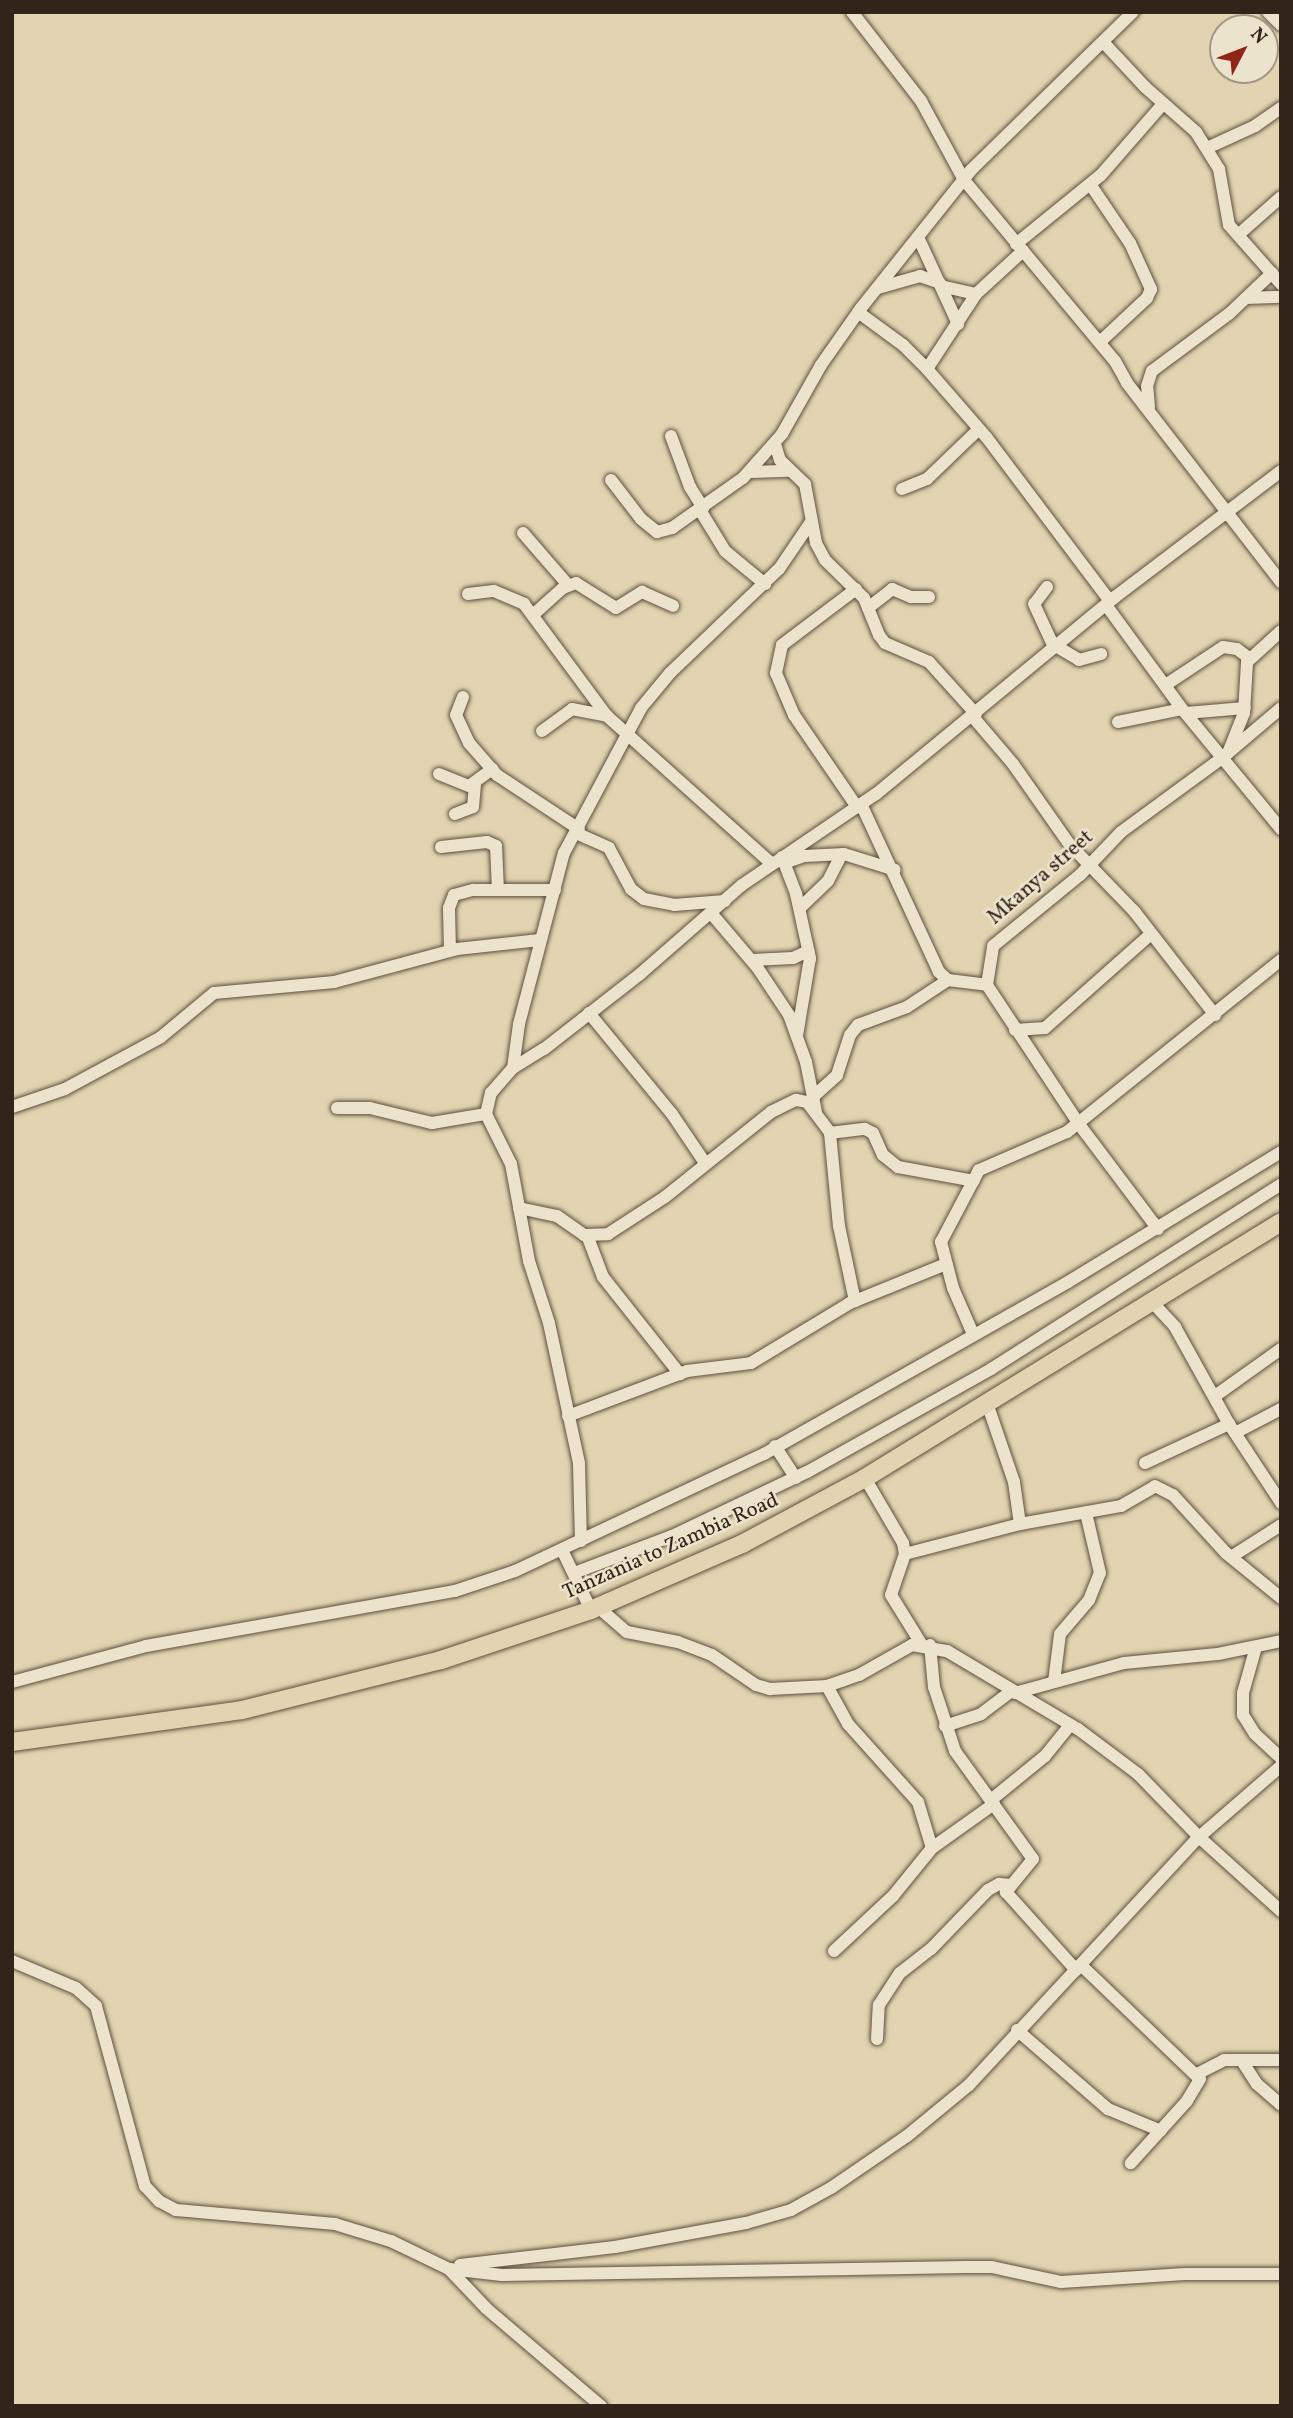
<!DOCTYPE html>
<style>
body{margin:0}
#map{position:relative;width:1293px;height:2418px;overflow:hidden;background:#e2d4b0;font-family:Vollkorn,serif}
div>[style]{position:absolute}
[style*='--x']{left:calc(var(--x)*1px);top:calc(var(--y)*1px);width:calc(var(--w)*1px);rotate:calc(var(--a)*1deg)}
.roads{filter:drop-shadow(0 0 2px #5d503f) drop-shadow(0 0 2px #5d503f)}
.minor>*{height:12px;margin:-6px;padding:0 6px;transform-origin:6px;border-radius:6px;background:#ece3cc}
.highway>*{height:18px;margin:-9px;padding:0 9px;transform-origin:9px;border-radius:9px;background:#e2d4b0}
span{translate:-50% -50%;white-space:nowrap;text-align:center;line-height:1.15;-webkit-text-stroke:5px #ece3cc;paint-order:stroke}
.street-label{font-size:21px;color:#312419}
.frame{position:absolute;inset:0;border:14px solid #312419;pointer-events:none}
.north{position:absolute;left:1209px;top:14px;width:70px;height:70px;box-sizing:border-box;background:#ece3cc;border:2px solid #a19784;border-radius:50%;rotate:48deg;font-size:19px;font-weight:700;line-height:28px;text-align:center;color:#312419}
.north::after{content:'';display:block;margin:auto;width:24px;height:32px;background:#8f2418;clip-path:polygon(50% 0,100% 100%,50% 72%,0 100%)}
</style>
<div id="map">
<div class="roads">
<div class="minor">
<div style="--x:852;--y:12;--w:113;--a:52.2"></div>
<div style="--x:921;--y:101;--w:90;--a:61.4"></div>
<div style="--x:964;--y:180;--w:236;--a:50.2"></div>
<div style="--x:1115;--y:361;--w:25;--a:61"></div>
<div style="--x:1127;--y:383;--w:252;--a:52.3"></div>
<div style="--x:1268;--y:12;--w:18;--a:45"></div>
<div style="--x:1104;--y:43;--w:60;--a:47"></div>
<div style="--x:1145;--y:87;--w:68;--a:41.4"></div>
<div style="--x:1196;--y:132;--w:44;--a:58.1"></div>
<div style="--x:1219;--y:169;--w:57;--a:79.9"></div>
<div style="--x:1229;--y:225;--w:79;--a:48.6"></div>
<div style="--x:1207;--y:148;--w:53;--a:-24.6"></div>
<div style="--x:1255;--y:126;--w:32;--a:-35"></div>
<div style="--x:1090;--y:184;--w:71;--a:55.9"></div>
<div style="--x:1130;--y:243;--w:51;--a:65.5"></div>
<div style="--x:1151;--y:289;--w:10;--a:114"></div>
<div style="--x:1147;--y:298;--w:64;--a:136.9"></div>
<div style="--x:1238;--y:235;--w:57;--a:-41.5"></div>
<div style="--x:918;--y:237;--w:96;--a:65.3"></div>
<div style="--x:1016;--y:244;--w:109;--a:-39.1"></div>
<div style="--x:1101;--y:175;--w:94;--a:-48.9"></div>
<div style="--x:941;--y:286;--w:36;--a:13"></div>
<div style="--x:878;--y:288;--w:44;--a:-15.9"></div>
<div style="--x:920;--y:276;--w:21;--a:19"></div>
<div style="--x:1246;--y:298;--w:35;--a:-2"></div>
<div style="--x:858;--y:312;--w:56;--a:36.3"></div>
<div style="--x:903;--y:345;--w:34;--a:45"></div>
<div style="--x:927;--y:369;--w:91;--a:49"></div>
<div style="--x:987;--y:438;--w:204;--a:53"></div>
<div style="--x:927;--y:369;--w:90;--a:-56.8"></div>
<div style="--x:976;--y:294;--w:64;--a:-42.5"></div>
<div style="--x:1149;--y:407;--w:21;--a:-95"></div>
<div style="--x:1147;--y:386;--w:16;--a:-72"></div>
<div style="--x:1152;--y:371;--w:97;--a:-36.6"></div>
<div style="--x:1230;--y:313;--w:58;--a:-43.6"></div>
<div style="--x:671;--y:436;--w:54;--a:69.6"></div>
<div style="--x:690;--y:487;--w:25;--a:58"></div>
<div style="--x:775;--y:444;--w:17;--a:73"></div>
<div style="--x:780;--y:460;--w:35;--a:44"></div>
<div style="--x:805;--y:484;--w:60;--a:79.4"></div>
<div style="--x:816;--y:543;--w:19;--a:62"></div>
<div style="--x:825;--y:560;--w:54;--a:44.3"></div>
<div style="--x:864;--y:598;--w:40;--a:68"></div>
<div style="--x:879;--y:635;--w:10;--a:53"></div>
<div style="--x:885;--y:643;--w:48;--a:23.4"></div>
<div style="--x:929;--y:662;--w:70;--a:47.9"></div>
<div style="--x:751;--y:472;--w:38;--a:-2"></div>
<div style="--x:611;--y:480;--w:49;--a:52.4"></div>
<div style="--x:641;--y:519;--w:21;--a:39"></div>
<div style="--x:657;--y:532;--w:16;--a:-15"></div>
<div style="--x:672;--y:528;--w:87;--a:-35.2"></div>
<div style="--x:743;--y:478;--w:59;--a:-48.4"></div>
<div style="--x:782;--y:434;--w:79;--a:-60.5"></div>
<div style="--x:821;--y:365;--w:70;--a:-54.9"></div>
<div style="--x:861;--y:308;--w:176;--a:-51.4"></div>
<div style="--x:971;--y:170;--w:226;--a:-44.3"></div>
<div style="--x:902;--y:489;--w:27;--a:-22"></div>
<div style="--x:927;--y:479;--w:71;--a:-43.9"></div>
<div style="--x:700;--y:510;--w:48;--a:58.6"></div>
<div style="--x:725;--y:551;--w:52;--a:39.5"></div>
<div style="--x:523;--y:533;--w:69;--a:49.1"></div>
<div style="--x:1047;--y:587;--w:21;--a:127"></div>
<div style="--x:1034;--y:604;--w:47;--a:65.1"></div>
<div style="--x:856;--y:589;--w:93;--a:142.9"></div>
<div style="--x:782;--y:645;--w:29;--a:102"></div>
<div style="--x:776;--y:673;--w:46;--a:66.8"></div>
<div style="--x:794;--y:715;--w:112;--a:55.6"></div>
<div style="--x:468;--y:594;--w:26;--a:-7"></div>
<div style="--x:494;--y:591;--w:33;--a:23"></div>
<div style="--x:524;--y:604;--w:139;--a:53.5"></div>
<div style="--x:607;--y:716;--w:222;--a:41.9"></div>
<div style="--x:1106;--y:605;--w:129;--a:53.8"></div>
<div style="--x:1182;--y:709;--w:156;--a:50.5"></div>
<div style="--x:868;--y:608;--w:31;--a:-38"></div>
<div style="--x:892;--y:589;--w:21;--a:23"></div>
<div style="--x:911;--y:597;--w:18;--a:0"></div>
<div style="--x:534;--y:614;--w:39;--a:-42"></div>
<div style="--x:563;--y:588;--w:14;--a:-21"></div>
<div style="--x:576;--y:583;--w:47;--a:32"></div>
<div style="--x:616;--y:608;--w:31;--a:-32"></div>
<div style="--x:642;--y:592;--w:34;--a:24"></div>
<div style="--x:1056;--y:646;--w:27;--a:31"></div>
<div style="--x:1079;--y:660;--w:23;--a:-15"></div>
<div style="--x:1167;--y:684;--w:67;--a:-33.5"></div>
<div style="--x:1223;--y:647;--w:14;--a:8"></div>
<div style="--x:1237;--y:649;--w:15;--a:37"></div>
<div style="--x:463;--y:697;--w:19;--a:111"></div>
<div style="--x:456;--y:715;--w:31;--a:65"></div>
<div style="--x:469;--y:743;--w:43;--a:48.8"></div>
<div style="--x:497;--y:775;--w:98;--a:33.4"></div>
<div style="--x:1186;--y:713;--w:59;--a:-4.8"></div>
<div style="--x:973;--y:717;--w:62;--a:49.6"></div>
<div style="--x:1013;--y:764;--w:99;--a:54.9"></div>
<div style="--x:1070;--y:845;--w:92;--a:45.9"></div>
<div style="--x:1134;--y:911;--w:132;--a:52.1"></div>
<div style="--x:1118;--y:722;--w:65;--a:-11.5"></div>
<div style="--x:542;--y:731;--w:37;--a:-36"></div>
<div style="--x:572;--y:709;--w:36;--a:11"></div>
<div style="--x:1228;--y:753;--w:43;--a:-68.2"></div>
<div style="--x:1244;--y:713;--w:51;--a:-86.6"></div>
<div style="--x:1247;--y:662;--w:46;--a:-42.4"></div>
<div style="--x:439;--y:774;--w:32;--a:22"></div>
<div style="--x:469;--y:786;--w:29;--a:-36"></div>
<div style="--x:861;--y:804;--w:185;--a:65.1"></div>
<div style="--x:939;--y:972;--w:12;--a:42"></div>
<div style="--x:948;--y:980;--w:39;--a:7"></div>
<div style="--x:455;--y:814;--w:19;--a:-21"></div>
<div style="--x:473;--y:807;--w:23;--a:-85"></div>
<div style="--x:576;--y:833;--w:36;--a:24"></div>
<div style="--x:609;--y:848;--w:47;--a:61.8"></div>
<div style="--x:631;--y:889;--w:16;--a:38"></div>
<div style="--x:644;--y:899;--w:31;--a:11"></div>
<div style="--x:674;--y:905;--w:51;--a:-4.5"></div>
<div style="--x:441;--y:847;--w:46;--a:-6.2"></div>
<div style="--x:487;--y:842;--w:10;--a:24"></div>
<div style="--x:496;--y:846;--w:44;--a:87.4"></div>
<div style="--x:782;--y:857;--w:40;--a:69"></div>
<div style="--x:796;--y:894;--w:66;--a:77.7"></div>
<div style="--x:810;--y:958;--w:79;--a:99.5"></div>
<div style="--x:784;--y:863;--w:21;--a:-19"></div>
<div style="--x:804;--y:856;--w:40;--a:-2.9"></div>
<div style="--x:844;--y:854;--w:53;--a:17.4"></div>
<div style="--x:800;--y:908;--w:39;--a:-44"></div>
<div style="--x:828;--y:881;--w:30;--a:-63"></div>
<div style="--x:711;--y:913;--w:71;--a:49.6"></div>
<div style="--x:757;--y:967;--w:58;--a:56.3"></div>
<div style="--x:789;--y:1015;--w:50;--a:70.1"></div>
<div style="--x:806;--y:1062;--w:51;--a:78.7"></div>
<div style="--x:450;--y:950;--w:42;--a:-91.4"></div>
<div style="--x:449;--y:908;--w:14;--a:-69"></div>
<div style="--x:454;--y:895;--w:20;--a:-15"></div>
<div style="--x:473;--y:890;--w:82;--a:0"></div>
<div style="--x:752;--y:960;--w:41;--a:-2.8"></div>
<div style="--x:793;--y:958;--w:17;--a:-24"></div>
<div style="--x:589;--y:1013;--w:131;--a:50.6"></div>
<div style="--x:672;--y:1114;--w:59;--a:56"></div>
<div style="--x:1015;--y:1030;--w:30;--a:-4"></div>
<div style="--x:1045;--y:1028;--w:142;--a:-41.6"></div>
<div style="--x:513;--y:1068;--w:44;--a:-82.2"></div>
<div style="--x:519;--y:1024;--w:177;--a:-75.3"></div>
<div style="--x:564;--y:853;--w:164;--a:-62"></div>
<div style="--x:641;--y:708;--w:45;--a:-50.4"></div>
<div style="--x:670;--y:673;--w:151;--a:-43.7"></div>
<div style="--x:779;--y:569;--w:57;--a:-55.8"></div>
<div style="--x:814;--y:1096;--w:31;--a:-42"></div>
<div style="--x:837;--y:1075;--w:42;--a:-72"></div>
<div style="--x:850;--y:1035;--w:13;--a:-51"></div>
<div style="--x:858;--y:1025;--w:52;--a:-20.2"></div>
<div style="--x:907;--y:1007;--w:49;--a:-33.4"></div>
<div style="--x:12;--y:1107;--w:56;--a:-18.8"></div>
<div style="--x:65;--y:1089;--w:109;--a:-28.4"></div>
<div style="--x:161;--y:1037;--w:69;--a:-39.7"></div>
<div style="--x:214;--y:993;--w:121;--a:-5.2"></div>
<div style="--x:334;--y:982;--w:127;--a:-15"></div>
<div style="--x:457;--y:949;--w:83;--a:-6.2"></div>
<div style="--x:337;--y:1108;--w:33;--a:0"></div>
<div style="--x:370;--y:1108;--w:64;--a:13.6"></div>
<div style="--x:432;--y:1123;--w:55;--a:-9.5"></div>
<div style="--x:830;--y:1133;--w:93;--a:84.5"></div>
<div style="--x:839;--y:1226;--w:77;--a:78"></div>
<div style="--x:519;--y:1208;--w:39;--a:12"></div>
<div style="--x:557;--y:1216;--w:33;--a:35"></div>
<div style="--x:584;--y:1235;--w:24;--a:-2"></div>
<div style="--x:608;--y:1234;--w:68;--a:-33"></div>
<div style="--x:665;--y:1197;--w:136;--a:-38.7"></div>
<div style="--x:771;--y:1112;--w:28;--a:-26"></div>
<div style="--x:796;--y:1100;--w:11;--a:10"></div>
<div style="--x:807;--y:1102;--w:39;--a:53"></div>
<div style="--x:830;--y:1133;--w:35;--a:-7"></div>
<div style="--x:865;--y:1129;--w:9;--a:27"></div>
<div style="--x:873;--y:1133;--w:24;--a:66"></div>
<div style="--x:883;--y:1155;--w:19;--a:39"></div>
<div style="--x:898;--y:1167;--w:77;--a:10.4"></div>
<div style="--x:1158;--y:1229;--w:131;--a:-127"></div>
<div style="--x:1079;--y:1124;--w:167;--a:-123.5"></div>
<div style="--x:987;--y:985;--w:39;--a:-81"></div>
<div style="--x:993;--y:946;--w:112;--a:-39.2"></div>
<div style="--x:1080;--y:875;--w:59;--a:-46.4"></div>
<div style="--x:1121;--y:832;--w:125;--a:-36.2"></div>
<div style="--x:1222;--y:758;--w:77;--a:-40.3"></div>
<div style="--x:587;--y:1235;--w:45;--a:69.1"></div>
<div style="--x:603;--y:1277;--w:124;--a:51.6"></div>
<div style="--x:1153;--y:1303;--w:33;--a:47"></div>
<div style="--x:1175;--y:1327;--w:111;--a:60.9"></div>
<div style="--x:1229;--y:1424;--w:95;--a:56.6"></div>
<div style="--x:973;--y:1334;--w:50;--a:-113.5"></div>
<div style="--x:953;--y:1288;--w:48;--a:-104.6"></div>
<div style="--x:941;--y:1242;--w:81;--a:-62.2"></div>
<div style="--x:979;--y:1170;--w:96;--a:-23.4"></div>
<div style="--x:1067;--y:1132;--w:275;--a:-38.8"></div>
<div style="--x:1215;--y:1396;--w:81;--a:-35.5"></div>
<div style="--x:988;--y:1406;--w:80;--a:71.1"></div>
<div style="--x:1014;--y:1482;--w:42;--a:81.9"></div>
<div style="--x:568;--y:1416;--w:127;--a:-20.7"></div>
<div style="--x:687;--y:1371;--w:64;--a:-7.1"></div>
<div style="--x:751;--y:1363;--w:116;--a:-31.2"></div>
<div style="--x:850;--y:1303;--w:104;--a:-22.1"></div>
<div style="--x:1235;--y:1433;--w:52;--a:-27.6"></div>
<div style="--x:775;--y:1446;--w:38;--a:57"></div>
<div style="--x:1145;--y:1463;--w:93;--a:-24.9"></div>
<div style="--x:865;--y:1478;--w:75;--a:59.7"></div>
<div style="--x:903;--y:1543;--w:11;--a:80"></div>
<div style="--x:905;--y:1554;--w:43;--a:108.9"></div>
<div style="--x:891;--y:1595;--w:59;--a:58.2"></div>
<div style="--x:581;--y:1541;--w:78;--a:-91.5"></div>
<div style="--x:579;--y:1463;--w:143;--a:-102.1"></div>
<div style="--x:549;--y:1323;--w:65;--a:-107.9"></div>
<div style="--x:529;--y:1261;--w:99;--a:-100.5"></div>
<div style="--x:511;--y:1164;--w:56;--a:-116.6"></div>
<div style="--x:486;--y:1114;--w:22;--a:-77"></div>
<div style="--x:491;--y:1093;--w:33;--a:-49"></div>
<div style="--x:513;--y:1068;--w:36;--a:-32"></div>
<div style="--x:544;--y:1049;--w:122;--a:-38"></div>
<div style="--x:640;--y:974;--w:135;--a:-41.1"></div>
<div style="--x:742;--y:885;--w:162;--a:-34.2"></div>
<div style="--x:876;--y:794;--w:310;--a:-39.5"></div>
<div style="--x:1115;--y:597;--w:208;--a:-37.2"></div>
<div style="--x:562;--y:1550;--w:67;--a:64.2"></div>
<div style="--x:905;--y:1554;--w:119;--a:-14.6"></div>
<div style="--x:1020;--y:1524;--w:103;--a:-10.1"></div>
<div style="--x:1121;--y:1506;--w:39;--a:-30"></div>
<div style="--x:1155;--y:1486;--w:20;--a:27"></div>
<div style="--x:1173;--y:1495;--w:79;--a:47.6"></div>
<div style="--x:1226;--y:1553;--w:71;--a:39.3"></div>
<div style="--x:1231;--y:1557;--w:59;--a:-32.6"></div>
<div style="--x:574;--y:1573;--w:105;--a:-20.7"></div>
<div style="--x:672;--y:1536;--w:149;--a:-25.4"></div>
<div style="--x:807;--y:1472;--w:211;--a:-29.2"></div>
<div style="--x:991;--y:1369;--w:344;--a:-32.5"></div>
<div style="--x:598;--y:1607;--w:38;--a:41"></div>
<div style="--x:627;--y:1632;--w:52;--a:11.1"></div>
<div style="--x:678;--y:1642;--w:36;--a:21"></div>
<div style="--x:712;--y:1655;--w:53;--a:34.3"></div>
<div style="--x:756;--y:1685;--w:15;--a:16"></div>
<div style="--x:770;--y:1689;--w:57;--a:-3"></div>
<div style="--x:827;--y:1686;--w:34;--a:-19"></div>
<div style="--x:859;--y:1675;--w:61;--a:-29.5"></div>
<div style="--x:912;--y:1645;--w:36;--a:10"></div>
<div style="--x:947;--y:1651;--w:152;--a:30.8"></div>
<div style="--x:1078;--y:1729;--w:75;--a:36.9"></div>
<div style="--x:1138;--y:1774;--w:88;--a:45.9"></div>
<div style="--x:1199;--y:1837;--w:110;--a:42.1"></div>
<div style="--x:930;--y:1645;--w:42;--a:84.6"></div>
<div style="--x:934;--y:1687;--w:67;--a:71.8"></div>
<div style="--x:955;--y:1751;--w:133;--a:54.2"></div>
<div style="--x:1033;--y:1859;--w:43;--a:129.3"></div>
<div style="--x:1006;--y:1892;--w:105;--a:48.1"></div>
<div style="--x:1256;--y:1647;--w:48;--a:105.8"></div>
<div style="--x:1243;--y:1693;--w:22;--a:90"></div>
<div style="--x:1243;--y:1715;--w:22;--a:58"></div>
<div style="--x:1255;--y:1734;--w:35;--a:43"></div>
<div style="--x:12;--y:1682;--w:139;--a:-15"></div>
<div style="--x:146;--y:1646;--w:314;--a:-10.1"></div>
<div style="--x:455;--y:1591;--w:63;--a:-18.4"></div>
<div style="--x:515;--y:1571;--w:275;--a:-25.2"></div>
<div style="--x:764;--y:1454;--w:349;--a:-29.5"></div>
<div style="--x:1068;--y:1282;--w:250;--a:-31.4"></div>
<div style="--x:1054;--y:1682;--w:48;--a:-82.9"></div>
<div style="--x:1060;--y:1634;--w:45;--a:-49.5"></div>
<div style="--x:1089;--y:1600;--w:29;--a:-68"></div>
<div style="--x:1100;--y:1573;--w:62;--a:-103.1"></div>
<div style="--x:827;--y:1686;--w:43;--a:61.1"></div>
<div style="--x:848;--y:1724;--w:105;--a:48.1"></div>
<div style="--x:918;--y:1802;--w:48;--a:73.1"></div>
<div style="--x:932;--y:1848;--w:76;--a:-35.4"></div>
<div style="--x:1015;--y:1693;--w:113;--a:-15.4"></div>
<div style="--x:1124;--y:1663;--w:94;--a:-5.5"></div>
<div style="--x:1218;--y:1654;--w:64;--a:-11.7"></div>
<div style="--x:945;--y:1726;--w:38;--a:-18"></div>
<div style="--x:981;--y:1714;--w:39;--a:-37"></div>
<div style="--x:991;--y:1800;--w:70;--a:-39.2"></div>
<div style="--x:1045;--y:1756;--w:40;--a:-51"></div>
<div style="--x:834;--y:1951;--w:81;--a:-43"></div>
<div style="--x:893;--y:1896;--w:62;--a:-50.9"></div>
<div style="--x:12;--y:1961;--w:69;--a:22.9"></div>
<div style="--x:76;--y:1988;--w:27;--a:42"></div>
<div style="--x:96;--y:2006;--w:187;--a:74.8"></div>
<div style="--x:145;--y:2186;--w:21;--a:47"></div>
<div style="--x:159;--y:2201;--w:19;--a:28"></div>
<div style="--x:176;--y:2210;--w:160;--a:5"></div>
<div style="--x:335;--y:2224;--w:59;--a:16.9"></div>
<div style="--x:391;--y:2241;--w:64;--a:25.8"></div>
<div style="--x:449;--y:2269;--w:53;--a:6.5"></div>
<div style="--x:502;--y:2275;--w:463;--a:-1"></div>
<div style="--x:965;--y:2267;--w:27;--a:0"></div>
<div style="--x:992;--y:2267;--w:71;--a:12.3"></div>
<div style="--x:1061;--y:2282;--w:124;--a:-3.7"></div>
<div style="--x:1185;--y:2274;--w:96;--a:0"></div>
<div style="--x:1082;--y:1966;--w:163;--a:43.8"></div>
<div style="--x:1200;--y:2079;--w:26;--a:121"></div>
<div style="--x:1187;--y:2101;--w:84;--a:132.1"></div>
<div style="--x:1017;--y:2030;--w:121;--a:41"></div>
<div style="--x:1108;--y:2109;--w:57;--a:22.5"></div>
<div style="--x:877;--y:2039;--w:34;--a:-87"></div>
<div style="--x:879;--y:2005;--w:38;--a:-57"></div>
<div style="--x:900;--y:1973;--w:39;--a:-38"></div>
<div style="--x:931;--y:1949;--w:82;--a:-46"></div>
<div style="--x:988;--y:1890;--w:13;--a:-29"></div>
<div style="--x:999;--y:1884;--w:12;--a:5"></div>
<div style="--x:1242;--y:2061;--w:27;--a:57"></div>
<div style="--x:1257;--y:2084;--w:32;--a:41"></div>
<div style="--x:1197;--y:2074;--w:30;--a:-27"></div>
<div style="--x:1224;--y:2060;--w:57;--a:0"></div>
<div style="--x:460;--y:2265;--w:156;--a:-6.6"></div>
<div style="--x:615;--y:2247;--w:133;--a:-10.4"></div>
<div style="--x:746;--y:2223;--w:47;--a:-16.1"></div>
<div style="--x:791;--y:2210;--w:46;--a:-28.8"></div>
<div style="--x:831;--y:2188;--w:92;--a:-34.4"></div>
<div style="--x:907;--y:2136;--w:80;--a:-39.4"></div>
<div style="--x:969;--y:2085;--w:338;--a:-47.2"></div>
<div style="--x:1199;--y:1837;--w:108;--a:-40.9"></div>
<div style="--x:449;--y:2269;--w:55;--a:46.5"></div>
<div style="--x:487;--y:2309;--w:150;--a:40.4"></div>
</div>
<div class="highway">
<div style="--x:12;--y:1742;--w:232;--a:-7.9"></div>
<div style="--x:242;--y:1710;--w:205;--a:-14.1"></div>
<div style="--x:441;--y:1660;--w:158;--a:-18.4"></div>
<div style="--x:591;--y:1610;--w:165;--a:-23.6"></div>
<div style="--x:742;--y:1544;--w:140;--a:-28.2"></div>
<div style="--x:865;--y:1478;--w:488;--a:-31.6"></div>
</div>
</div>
<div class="street-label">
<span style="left:1041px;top:878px;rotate:-41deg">Mkanya street</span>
<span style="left:671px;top:1547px;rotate:-24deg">Tanzania to Zambia Road</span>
</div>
<div class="frame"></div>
<div class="north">N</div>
</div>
